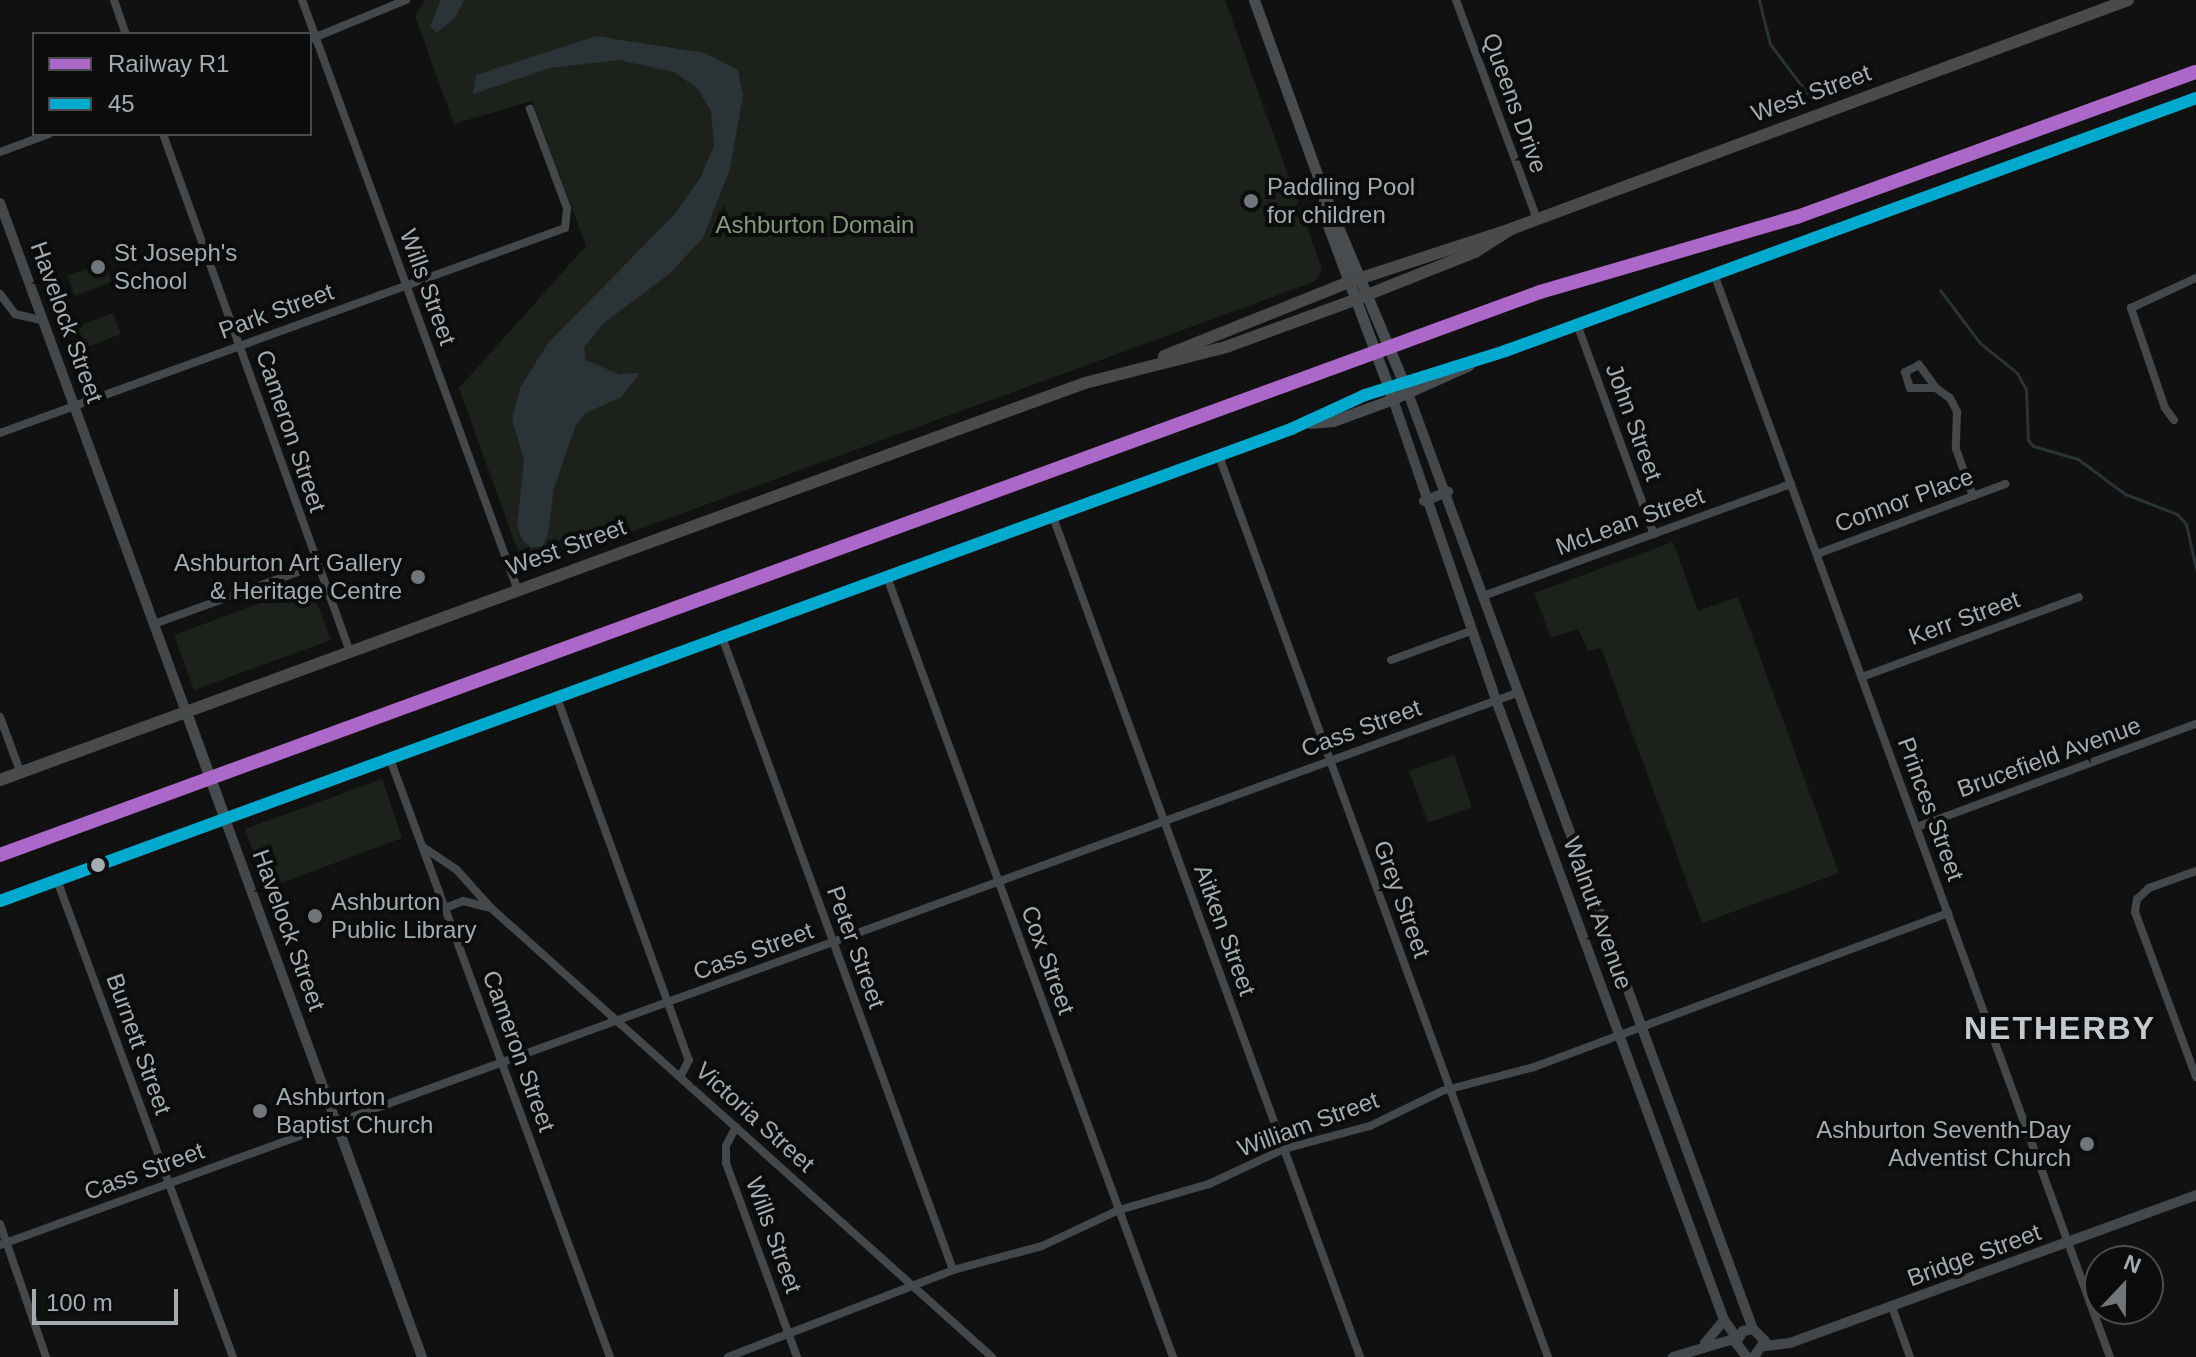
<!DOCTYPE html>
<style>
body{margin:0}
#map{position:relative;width:2196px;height:1357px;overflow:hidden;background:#111112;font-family:Helvetica,sans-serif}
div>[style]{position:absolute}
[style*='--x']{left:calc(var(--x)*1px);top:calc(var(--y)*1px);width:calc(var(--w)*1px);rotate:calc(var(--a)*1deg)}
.green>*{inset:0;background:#1c211c}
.water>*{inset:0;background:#2a3335}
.stream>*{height:3px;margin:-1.5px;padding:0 1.5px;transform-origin:1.5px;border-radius:1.5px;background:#2a3335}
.minor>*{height:8px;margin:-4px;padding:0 4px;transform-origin:4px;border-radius:4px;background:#45484a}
.tertiary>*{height:10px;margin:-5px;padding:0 5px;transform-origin:5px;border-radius:5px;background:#45484a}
.secondary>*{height:11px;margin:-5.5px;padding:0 5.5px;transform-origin:5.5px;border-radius:5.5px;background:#494c4e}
.trunk>*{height:12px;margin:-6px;padding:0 6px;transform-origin:6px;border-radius:6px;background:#484a4b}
.bus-1>*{height:12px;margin:-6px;padding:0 6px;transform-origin:6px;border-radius:6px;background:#00a9ce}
.rail-1>*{height:14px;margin:-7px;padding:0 7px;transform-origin:7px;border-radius:7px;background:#ac68c9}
.dots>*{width:22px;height:22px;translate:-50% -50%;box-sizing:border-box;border:4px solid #0c0c0d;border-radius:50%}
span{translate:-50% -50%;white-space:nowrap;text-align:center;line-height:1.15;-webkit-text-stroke:8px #0c0c0d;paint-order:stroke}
.street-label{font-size:24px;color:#a3acb1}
.poi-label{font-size:24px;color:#a3acb1}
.left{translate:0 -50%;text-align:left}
.right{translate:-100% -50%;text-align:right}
.park-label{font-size:24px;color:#839a7c}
.district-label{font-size:32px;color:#c4c9ce;font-weight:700;letter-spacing:2px}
.legend{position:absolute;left:32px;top:32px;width:280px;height:104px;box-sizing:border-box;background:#0c0c0d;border:2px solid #484c4f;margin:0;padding:10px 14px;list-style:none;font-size:24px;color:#a3acb1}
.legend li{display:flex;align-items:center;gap:16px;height:40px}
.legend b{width:40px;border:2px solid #484c4f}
.north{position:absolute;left:2084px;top:1245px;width:80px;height:80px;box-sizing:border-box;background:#0c0c0d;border:2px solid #484c4f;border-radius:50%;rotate:22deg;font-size:22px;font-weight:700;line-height:32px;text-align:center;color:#a3acb1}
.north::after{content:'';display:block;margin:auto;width:28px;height:36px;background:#707679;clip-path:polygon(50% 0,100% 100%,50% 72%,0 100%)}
.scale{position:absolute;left:32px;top:1289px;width:146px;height:36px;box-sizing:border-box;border:4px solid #a3acb1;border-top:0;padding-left:10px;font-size:24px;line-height:28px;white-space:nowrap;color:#a3acb1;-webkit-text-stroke:6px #0c0c0d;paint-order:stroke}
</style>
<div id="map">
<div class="green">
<div style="clip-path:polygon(425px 0,1225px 0,1322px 269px,1316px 281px,525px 571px,459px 388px,586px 246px,532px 101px,454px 124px,415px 16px)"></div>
<div style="clip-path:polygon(104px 262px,112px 282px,75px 296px,67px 276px)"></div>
<div style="clip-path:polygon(113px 313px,121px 334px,79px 350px,71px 329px)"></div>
<div style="clip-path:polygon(1673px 542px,1698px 611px,1738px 597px,1839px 873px,1702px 923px,1601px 648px,1588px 651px,1578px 629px,1551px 638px,1534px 593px)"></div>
<div style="clip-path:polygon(310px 585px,331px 640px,194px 690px,174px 635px)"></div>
<div style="clip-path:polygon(1454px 755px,1472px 807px,1428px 823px,1409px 771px)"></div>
<div style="clip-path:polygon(382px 779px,402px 838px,273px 886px,271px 879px,263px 879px,245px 829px)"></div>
</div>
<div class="water">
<div style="clip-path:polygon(441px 0,464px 0,455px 18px,436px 33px,430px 26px)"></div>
<div style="clip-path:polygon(596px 36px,705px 53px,738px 70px,743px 95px,730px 169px,703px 238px,669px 274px,604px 323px,584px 347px,586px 360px,618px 374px,640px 373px,621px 397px,586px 413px,575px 427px,554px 488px,548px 534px,542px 547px,531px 547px,523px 541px,517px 526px,524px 460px,512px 419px,520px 388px,548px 343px,675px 214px,700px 178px,714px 146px,711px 111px,697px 88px,674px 72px,619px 60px,550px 68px,473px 94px,476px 75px)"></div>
</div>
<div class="stream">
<div style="--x:1759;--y:0;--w:45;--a:76"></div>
<div style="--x:1770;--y:44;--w:66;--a:53"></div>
<div style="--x:1940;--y:290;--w:66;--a:53"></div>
<div style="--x:1980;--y:343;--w:48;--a:39"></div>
<div style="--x:2017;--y:373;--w:18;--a:61"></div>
<div style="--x:2026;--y:389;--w:51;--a:87.8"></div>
<div style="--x:2028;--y:440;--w:8;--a:50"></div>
<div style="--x:2033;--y:446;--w:47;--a:16.1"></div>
<div style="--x:2078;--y:459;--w:59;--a:36.7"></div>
<div style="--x:2125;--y:494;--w:56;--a:21"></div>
<div style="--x:2177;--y:514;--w:13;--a:48"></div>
<div style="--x:2186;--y:524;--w:46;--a:77.5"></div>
</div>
<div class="minor">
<div style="--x:114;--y:0;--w:36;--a:71"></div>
<div style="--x:302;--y:0;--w:626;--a:69.92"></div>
<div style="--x:1456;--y:0;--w:233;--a:69.7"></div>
<div style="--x:311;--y:39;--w:103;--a:-22.3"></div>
<div style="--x:163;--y:134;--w:551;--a:70.15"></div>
<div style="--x:0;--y:152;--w:52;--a:-20.2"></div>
<div style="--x:1714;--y:274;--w:1153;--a:69.92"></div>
<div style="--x:0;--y:294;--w:25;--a:53"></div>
<div style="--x:15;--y:314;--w:28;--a:13"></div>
<div style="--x:1577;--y:324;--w:224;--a:69.9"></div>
<div style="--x:1936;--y:388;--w:29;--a:-126"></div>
<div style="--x:1919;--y:365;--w:16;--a:153"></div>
<div style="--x:1905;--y:372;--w:17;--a:73"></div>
<div style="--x:1910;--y:388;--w:26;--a:0"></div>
<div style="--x:1936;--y:388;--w:17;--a:36"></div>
<div style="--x:1950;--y:398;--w:16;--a:63"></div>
<div style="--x:1957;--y:412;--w:37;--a:92"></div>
<div style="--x:1956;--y:449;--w:50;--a:70.1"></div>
<div style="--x:2174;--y:420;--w:15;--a:-127"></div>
<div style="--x:2165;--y:408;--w:106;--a:-108.8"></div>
<div style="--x:2131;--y:308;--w:72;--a:-24.8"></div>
<div style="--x:0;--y:433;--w:601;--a:-19.94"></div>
<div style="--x:565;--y:228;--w:20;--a:-84"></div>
<div style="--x:567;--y:208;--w:106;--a:-110.5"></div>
<div style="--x:1219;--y:456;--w:959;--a:69.94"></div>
<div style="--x:1053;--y:517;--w:894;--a:69.92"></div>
<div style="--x:1817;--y:554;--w:201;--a:-20.4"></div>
<div style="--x:887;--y:577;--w:831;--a:69.86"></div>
<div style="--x:1483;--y:596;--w:328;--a:-20"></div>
<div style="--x:154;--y:624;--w:173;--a:-19.9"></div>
<div style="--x:722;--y:637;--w:674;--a:69.95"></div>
<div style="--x:1391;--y:660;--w:85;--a:-19.9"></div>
<div style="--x:1862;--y:677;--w:231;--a:-20.2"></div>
<div style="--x:557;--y:698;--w:385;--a:70"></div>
<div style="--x:689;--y:1060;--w:19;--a:118"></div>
<div style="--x:0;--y:717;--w:58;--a:69.7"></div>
<div style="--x:390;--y:759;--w:637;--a:69.8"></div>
<div style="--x:1917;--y:827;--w:297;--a:-20.3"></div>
<div style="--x:423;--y:847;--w:40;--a:34"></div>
<div style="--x:456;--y:869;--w:52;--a:48.1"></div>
<div style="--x:491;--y:908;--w:673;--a:41.87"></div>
<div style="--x:2196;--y:871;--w:50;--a:160.1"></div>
<div style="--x:2149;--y:888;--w:16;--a:137"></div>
<div style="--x:2137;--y:899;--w:13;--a:99"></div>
<div style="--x:2135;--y:912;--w:176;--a:69.7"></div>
<div style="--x:57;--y:880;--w:508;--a:69.75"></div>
<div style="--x:445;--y:908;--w:19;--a:-21"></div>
<div style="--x:463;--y:901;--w:29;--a:14"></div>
<div style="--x:736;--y:1127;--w:21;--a:118"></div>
<div style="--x:726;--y:1146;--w:17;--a:90"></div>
<div style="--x:726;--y:1163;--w:207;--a:69.9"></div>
<div style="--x:0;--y:1224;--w:141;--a:70.9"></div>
<div style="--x:0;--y:1245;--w:1617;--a:-20"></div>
<div style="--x:1892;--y:1307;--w:53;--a:70.2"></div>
<div style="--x:728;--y:1357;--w:241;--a:-21.1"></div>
<div style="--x:953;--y:1270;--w:92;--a:-15.1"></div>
<div style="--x:1042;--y:1246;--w:85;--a:-25.1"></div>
<div style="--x:1119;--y:1210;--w:94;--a:-16.1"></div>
<div style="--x:1209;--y:1184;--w:83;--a:-25"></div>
<div style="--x:1284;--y:1149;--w:89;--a:-15"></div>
<div style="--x:1370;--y:1126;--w:80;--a:-25.9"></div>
<div style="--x:1442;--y:1091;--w:95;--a:-14.6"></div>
<div style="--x:1534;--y:1067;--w:442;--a:-20.4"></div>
</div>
<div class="tertiary">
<div style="--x:0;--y:203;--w:542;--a:69.93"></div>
<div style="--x:1408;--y:393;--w:998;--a:69.77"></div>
<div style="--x:1393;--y:399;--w:318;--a:71.1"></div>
<div style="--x:1496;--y:700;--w:661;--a:69.81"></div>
<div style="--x:1724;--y:1320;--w:22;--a:54"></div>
<div style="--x:1737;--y:1338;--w:67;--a:163.5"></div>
<div style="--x:1424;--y:501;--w:26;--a:-21"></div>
<div style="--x:225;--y:819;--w:573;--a:69.89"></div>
<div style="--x:1705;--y:1343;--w:30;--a:-50"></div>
<div style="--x:1765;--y:1346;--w:25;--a:-7"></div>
<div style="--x:1790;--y:1343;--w:432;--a:-20"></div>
<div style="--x:1747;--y:1357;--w:18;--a:-128"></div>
<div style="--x:1736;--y:1343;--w:14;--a:-60"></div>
<div style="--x:1743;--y:1331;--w:10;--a:-11"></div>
<div style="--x:1753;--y:1329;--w:17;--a:45"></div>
<div style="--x:1765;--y:1341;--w:19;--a:125"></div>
</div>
<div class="secondary">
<div style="--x:1254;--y:0;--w:203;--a:70.1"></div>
<div style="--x:1323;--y:191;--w:219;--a:67.2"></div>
<div style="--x:1324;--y:200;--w:20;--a:84"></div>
<div style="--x:1326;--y:220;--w:191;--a:69.5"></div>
<div style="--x:1310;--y:423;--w:23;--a:-5"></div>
<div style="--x:1333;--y:421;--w:64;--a:-20.1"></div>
<div style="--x:1393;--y:399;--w:83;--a:-24.1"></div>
<div style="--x:186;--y:712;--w:114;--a:70"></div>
<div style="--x:0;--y:901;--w:1375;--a:-20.08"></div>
<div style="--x:1291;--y:429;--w:81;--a:-24.7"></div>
<div style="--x:1365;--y:395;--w:147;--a:-17.4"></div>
<div style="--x:1505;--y:351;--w:736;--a:-20.11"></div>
</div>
<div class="trunk">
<div style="--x:1164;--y:356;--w:199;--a:-21.8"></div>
<div style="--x:1349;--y:282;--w:170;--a:-18.1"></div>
<div style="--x:1511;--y:229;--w:658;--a:-20.36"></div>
<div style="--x:0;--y:780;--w:1155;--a:-20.1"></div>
<div style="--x:1085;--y:383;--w:146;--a:-14.3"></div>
<div style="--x:1226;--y:347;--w:140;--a:-20.1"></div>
<div style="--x:1357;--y:299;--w:127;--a:-21.7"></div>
<div style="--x:1475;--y:252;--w:43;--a:-32.6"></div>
</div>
<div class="bus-1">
<div style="--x:0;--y:901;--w:1375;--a:-20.08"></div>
<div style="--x:1291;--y:429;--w:81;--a:-24.7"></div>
<div style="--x:1365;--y:395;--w:147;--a:-17.4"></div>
<div style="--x:1505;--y:351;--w:736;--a:-20.11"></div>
</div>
<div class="rail-1">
<div style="--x:0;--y:855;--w:1640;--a:-20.08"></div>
<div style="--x:1540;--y:292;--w:268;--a:-16.3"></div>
<div style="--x:1797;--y:217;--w:425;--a:-20"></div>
</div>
<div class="dots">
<div style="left:1251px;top:201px;background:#707679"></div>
<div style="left:98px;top:267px;background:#707679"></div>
<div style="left:418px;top:577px;background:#707679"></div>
<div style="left:98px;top:865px;background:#a3acb1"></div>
<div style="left:315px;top:916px;background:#707679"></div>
<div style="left:260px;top:1111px;background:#707679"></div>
<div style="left:2087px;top:1144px;background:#707679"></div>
</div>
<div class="street-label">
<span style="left:1811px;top:93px;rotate:-20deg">West Street</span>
<span style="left:1515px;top:103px;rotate:70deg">Queens Drive</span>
<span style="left:428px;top:287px;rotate:70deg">Wills Street</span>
<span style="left:276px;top:311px;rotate:-20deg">Park Street</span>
<span style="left:67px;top:322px;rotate:70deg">Havelock Street</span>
<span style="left:1634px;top:422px;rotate:70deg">John Street</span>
<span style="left:291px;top:431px;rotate:71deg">Cameron Street</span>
<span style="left:1904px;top:500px;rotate:-20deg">Connor Place</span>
<span style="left:1630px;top:521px;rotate:-20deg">McLean Street</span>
<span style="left:566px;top:547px;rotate:-20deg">West Street</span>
<span style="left:1964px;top:618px;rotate:-20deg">Kerr Street</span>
<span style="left:1361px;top:728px;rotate:-20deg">Cass Street</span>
<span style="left:2049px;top:757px;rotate:-20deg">Brucefield Avenue</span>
<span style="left:1931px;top:809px;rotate:70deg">Princes Street</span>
<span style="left:1402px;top:899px;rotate:70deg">Grey Street</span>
<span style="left:1598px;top:913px;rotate:70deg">Walnut Avenue</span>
<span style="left:289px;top:930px;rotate:70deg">Havelock Street</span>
<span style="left:1225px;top:930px;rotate:70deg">Aitken Street</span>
<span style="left:856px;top:947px;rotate:70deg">Peter Street</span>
<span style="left:753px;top:951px;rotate:-20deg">Cass Street</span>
<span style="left:1048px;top:960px;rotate:70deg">Cox Street</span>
<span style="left:139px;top:1044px;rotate:70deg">Burnett Street</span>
<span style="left:519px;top:1051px;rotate:70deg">Cameron Street</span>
<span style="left:755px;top:1117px;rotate:42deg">Victoria Street</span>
<span style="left:1308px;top:1124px;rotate:-20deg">William Street</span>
<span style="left:144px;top:1171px;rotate:-20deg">Cass Street</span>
<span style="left:774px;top:1235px;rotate:70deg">Wills Street</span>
<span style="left:1974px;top:1255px;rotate:-20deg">Bridge Street</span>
</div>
<div class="poi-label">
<span class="left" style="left:1267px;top:201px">Paddling Pool<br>for children</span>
<span class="left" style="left:114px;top:267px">St Joseph's<br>School</span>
<span class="right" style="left:402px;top:577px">Ashburton Art Gallery<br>&amp; Heritage Centre</span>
<span class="left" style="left:331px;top:916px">Ashburton<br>Public Library</span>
<span class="left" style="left:276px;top:1111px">Ashburton<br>Baptist Church</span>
<span class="right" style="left:2071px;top:1144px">Ashburton Seventh-Day<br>Adventist Church</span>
</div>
<div class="park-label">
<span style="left:815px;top:225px">Ashburton Domain</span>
</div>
<div class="district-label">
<span style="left:2060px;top:1028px">NETHERBY</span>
</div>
<ul class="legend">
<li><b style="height:10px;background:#ac68c9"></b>Railway R1</li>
<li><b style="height:10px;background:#00a9ce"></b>45</li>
</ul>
<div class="north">N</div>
<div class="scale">100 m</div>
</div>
